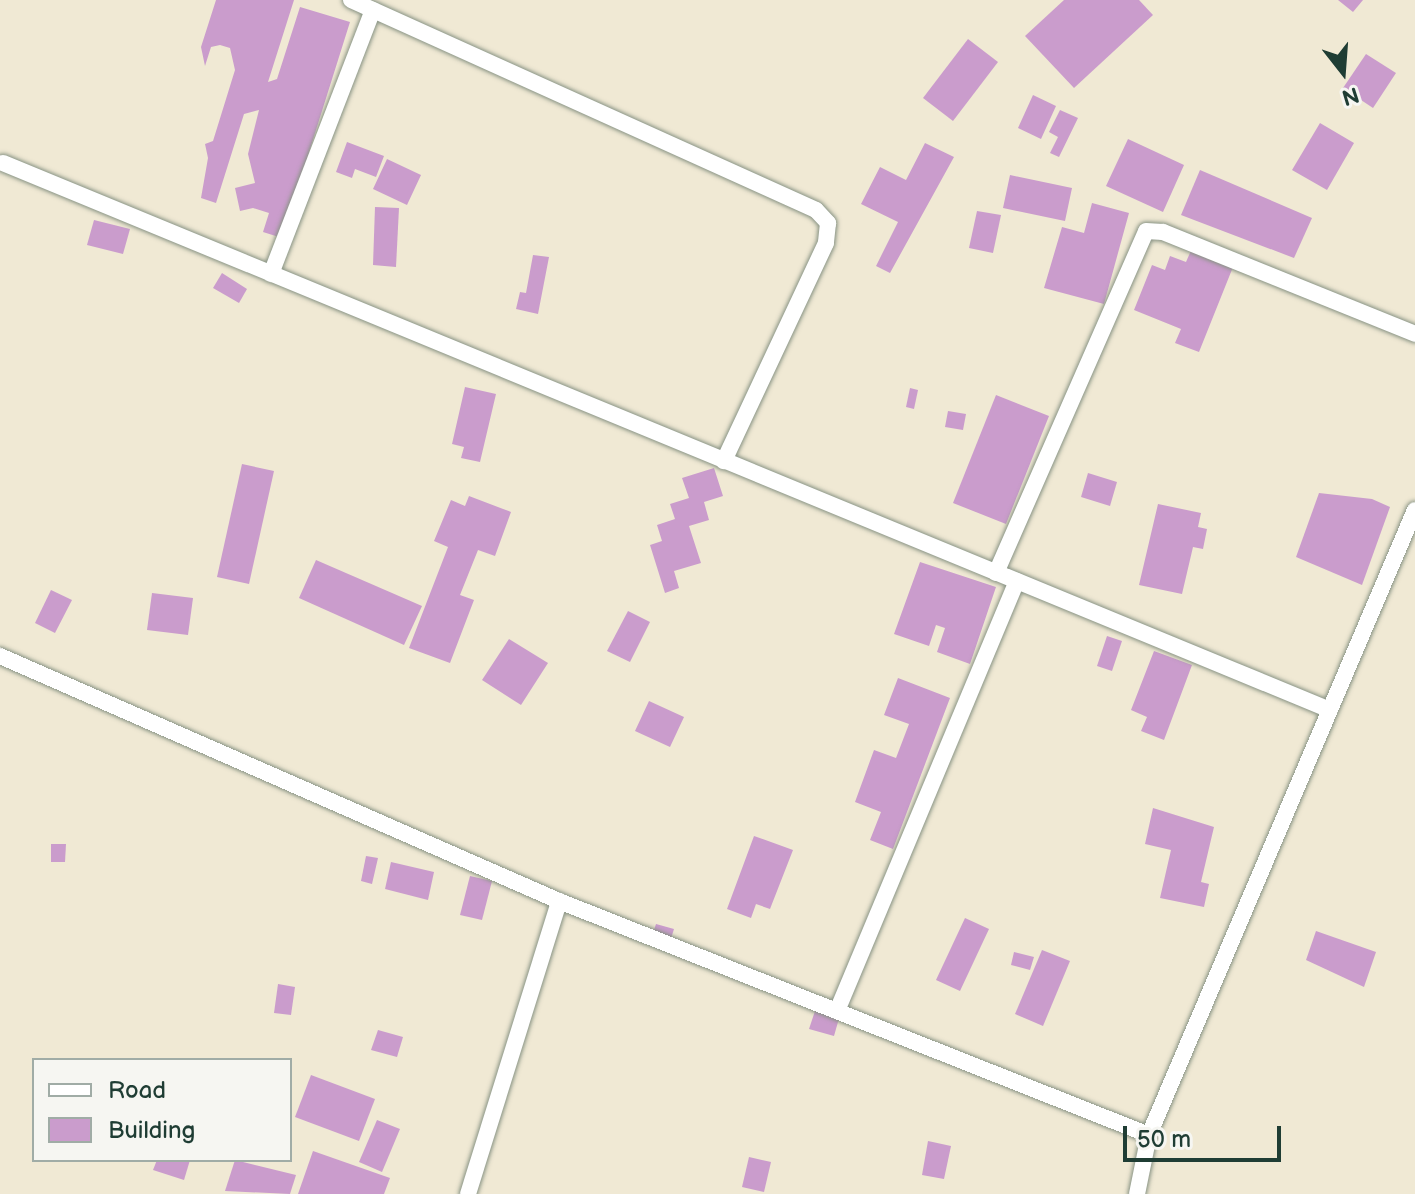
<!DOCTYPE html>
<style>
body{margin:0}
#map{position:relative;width:1415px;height:1194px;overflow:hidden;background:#f0e9d4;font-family:"Balsamiq Sans",sans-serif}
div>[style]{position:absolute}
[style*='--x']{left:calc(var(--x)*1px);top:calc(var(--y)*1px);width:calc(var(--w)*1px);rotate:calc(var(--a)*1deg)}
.building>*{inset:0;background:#ca9ccc}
.roads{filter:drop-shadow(0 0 2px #889384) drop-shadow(0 0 2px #889384)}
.minor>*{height:16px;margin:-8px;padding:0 8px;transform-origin:8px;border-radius:8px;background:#fff}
span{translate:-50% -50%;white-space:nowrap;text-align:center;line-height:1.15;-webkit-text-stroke:6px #f6f6f2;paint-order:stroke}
.legend{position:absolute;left:32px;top:1058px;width:260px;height:104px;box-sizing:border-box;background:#f6f6f2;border:2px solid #a0aca6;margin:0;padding:10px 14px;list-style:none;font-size:24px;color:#1f3d34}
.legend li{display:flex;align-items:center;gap:16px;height:40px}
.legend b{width:40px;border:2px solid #a0aca6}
.north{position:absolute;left:1303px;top:32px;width:80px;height:80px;-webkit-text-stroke:6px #f6f6f2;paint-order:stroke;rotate:163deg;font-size:22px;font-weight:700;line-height:32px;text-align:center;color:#1f3d34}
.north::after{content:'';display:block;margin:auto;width:28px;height:36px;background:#1f3d34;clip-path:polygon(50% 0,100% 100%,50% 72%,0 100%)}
.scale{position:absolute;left:1123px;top:1126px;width:158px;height:36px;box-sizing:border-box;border:4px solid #1f3d34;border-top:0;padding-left:10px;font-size:24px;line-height:28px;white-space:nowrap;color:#1f3d34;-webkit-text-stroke:6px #f6f6f2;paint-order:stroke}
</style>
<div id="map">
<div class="building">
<div style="clip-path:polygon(216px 0,294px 0,268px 82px,277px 79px,300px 7px,350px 22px,282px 238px,263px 232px,269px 213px,253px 208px,240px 211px,235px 188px,255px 183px,248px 154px,259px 110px,244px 114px,216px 203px,201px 198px,208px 158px,205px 144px,213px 141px,235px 70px,230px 48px,220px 45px,211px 47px,205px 66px,201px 47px)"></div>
<div style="clip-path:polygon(1064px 0,1139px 0,1153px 15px,1074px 88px,1025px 36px)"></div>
<div style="clip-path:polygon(1338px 0,1363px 0,1353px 12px)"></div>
<div style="clip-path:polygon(968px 39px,998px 62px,953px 121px,923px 98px)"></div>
<div style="clip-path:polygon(1366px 54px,1396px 73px,1373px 108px,1343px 88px)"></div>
<div style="clip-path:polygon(1033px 95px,1056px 106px,1041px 139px,1018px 128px)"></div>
<div style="clip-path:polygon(1060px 110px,1078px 118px,1059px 157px,1050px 153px,1058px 137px,1049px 132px)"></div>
<div style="clip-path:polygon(1320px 123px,1354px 143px,1327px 190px,1292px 170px)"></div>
<div style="clip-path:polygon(1128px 139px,1184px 165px,1163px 212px,1106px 186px)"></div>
<div style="clip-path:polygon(347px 142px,384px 156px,376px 177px,355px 169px,352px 178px,336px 172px)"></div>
<div style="clip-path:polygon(925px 143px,954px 157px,890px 273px,876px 266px,898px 222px,861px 204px,880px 167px,906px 180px)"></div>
<div style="clip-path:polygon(387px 159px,421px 175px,407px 205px,373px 189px)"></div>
<div style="clip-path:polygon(1200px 170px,1312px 218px,1294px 258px,1181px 215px)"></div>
<div style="clip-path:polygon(1010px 175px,1072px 188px,1065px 221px,1003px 208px)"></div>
<div style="clip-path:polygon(1092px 203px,1129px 213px,1104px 304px,1044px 288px,1062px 227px,1084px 233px)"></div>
<div style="clip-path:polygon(375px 207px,399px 208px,396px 267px,373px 265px)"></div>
<div style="clip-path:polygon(977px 211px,1001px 215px,993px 253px,969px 248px)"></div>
<div style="clip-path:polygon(94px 220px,130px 229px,123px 254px,87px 245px)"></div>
<div style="clip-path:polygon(1193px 246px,1235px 262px,1199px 352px,1175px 343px,1181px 329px,1134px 310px,1152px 265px,1165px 270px,1170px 256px,1186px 262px)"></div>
<div style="clip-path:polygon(533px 255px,549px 257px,538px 314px,516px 309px,520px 292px,526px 293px)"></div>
<div style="clip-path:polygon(222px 273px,247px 289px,239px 303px,213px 288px)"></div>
<div style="clip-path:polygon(465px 387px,496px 394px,480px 462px,461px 458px,464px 447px,452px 444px)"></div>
<div style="clip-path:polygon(910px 388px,918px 390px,914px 409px,906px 407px)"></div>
<div style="clip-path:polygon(996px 395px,1049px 416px,1006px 524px,953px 503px)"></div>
<div style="clip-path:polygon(948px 411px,966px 414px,963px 430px,945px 427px)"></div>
<div style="clip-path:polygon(242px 464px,274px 471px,249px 584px,217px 577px)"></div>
<div style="clip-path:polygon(714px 468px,723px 496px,704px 502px,709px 520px,689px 526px,701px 563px,674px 571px,679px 588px,665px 593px,650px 545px,662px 541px,657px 525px,675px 519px,670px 504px,689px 498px,682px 478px)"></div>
<div style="clip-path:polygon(1088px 473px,1117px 482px,1110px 506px,1081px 497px)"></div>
<div style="clip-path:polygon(1319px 493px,1372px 499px,1390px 507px,1362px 585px,1296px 557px)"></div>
<div style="clip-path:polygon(469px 496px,511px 512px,495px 556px,478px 550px,460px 595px,474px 600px,450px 663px,409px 648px,448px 547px,434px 541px,451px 500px,465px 506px)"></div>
<div style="clip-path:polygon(1158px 504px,1201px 513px,1198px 527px,1207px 529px,1203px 549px,1193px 547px,1182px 594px,1139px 585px)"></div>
<div style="clip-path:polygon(316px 560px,422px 606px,404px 645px,299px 598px)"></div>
<div style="clip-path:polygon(920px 562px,996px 587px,970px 664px,937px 652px,945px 628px,936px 625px,929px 646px,894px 634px)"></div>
<div style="clip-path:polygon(51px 590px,72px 600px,55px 633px,35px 623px)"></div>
<div style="clip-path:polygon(152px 593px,193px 598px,188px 635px,147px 630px)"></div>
<div style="clip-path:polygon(628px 611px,650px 622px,630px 662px,607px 651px)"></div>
<div style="clip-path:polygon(1107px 636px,1122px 641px,1112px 671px,1097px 666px)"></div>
<div style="clip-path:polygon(509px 639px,548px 663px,521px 705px,482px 680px)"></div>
<div style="clip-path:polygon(1154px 651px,1192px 665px,1164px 740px,1141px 731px,1147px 717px,1131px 710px)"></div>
<div style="clip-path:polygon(898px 678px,950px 698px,893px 849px,870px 840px,881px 812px,855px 802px,874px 750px,896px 758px,909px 724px,884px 715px)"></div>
<div style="clip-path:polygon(649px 701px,684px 717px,670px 747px,635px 731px)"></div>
<div style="clip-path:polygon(1153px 808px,1214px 827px,1201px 882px,1209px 884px,1204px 907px,1160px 898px,1171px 850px,1145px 844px)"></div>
<div style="clip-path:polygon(754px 836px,793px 850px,770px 909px,756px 904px,751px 918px,727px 909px)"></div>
<div style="clip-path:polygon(51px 844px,66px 844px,65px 862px,51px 862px)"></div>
<div style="clip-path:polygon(366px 856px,378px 858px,372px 884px,361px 881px)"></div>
<div style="clip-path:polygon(391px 862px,434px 872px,428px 900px,385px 889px)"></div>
<div style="clip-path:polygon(470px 876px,492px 881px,482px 920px,460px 915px)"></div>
<div style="clip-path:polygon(965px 918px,989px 929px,960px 991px,936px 980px)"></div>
<div style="clip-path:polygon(656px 924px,674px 929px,668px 948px,650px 942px)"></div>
<div style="clip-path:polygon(1316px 931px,1376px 952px,1364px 987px,1306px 960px)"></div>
<div style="clip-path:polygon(1042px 950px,1070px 961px,1043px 1026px,1015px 1014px)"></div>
<div style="clip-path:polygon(1014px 952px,1034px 957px,1030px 970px,1011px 965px)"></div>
<div style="clip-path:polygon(278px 984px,295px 987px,291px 1015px,274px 1013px)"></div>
<div style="clip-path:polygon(816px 1008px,840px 1015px,834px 1036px,809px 1029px)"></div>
<div style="clip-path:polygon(378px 1030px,403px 1037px,397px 1057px,371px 1050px)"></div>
<div style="clip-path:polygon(311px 1075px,375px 1099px,359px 1141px,295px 1117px)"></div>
<div style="clip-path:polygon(377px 1120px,400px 1129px,382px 1172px,359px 1162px)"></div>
<div style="clip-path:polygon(928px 1141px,951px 1146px,944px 1179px,922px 1175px)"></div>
<div style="clip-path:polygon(313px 1151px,390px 1178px,384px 1194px,298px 1194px)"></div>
<div style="clip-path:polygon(749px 1157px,771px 1162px,764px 1192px,742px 1187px)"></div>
<div style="clip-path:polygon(157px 1160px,190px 1160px,184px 1180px,153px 1170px)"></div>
<div style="clip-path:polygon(235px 1160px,296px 1175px,290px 1194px,225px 1191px)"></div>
</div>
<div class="roads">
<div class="minor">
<div style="--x:351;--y:0;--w:510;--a:24.3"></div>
<div style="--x:816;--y:210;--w:18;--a:47"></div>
<div style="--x:828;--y:223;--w:20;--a:96"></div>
<div style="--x:826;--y:243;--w:241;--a:115.1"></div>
<div style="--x:3;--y:163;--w:1435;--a:22.4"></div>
<div style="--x:271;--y:274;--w:283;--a:-68.9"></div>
<div style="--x:996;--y:573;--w:373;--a:-66.3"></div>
<div style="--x:1146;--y:231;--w:17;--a:3"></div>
<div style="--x:1163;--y:232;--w:272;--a:22"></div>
<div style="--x:0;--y:656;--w:610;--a:23.67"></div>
<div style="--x:559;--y:901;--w:635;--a:21.63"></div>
<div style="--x:837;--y:1011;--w:466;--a:-67.3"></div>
<div style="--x:468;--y:1194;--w:307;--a:-72.7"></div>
<div style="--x:1137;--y:1194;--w:60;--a:-78.5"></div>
<div style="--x:1149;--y:1135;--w:679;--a:-66.95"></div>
</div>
</div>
<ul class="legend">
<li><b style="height:10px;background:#fff"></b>Road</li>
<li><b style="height:22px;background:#ca9ccc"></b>Building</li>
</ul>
<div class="north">N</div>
<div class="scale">50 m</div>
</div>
